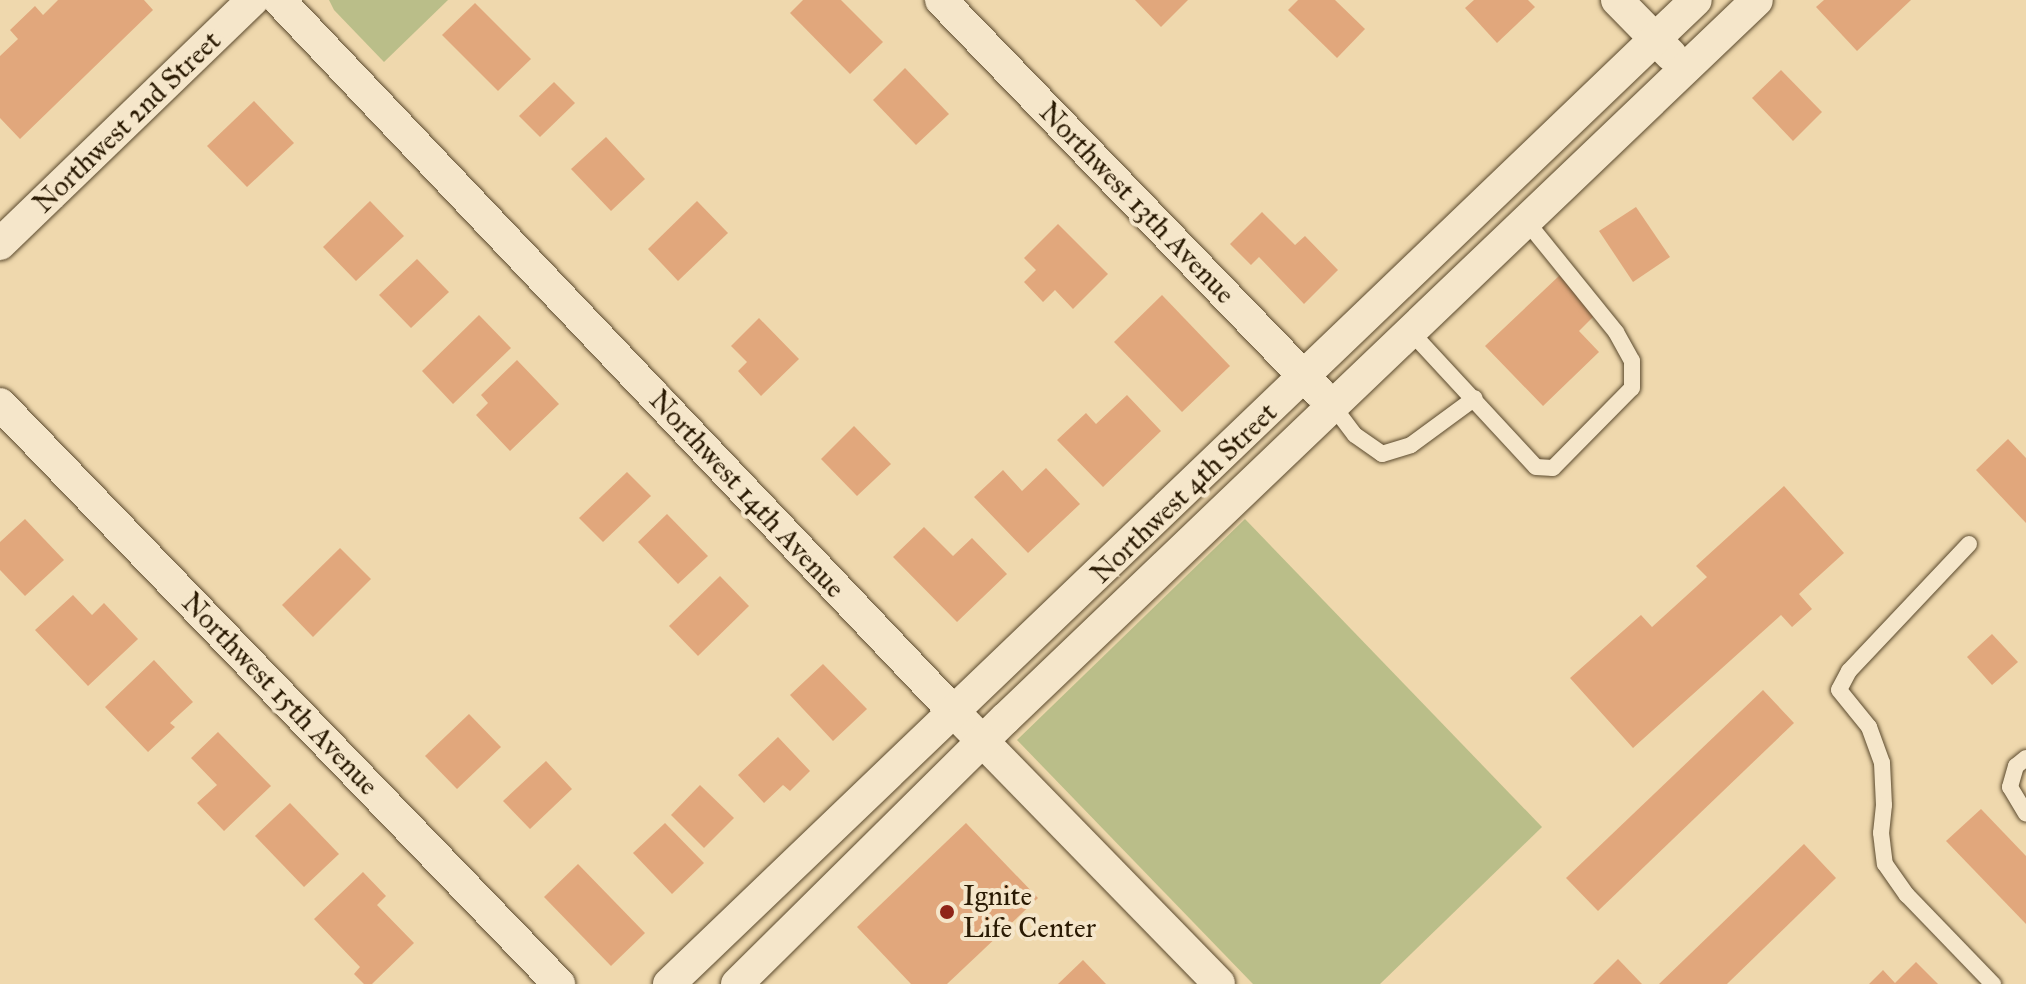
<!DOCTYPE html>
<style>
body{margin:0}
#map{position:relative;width:2026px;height:984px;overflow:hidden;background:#efd8ad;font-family:"IM FELL Great Primer",serif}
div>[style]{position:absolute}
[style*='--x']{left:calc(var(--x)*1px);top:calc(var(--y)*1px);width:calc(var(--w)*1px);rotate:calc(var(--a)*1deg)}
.green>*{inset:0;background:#babe89}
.building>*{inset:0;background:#e1a77c}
.roads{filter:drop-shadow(0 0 2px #5b4a2e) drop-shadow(0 0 2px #5b4a2e)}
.lane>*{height:16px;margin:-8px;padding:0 8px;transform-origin:8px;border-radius:8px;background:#f5e6ca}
.street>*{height:32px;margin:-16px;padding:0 16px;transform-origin:16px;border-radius:16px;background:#f5e6ca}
.dots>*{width:22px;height:22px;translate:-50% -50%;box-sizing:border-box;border:4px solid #f5e6ca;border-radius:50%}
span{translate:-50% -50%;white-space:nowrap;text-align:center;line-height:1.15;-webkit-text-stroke:8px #f5e6ca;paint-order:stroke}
.street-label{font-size:28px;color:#2a1a03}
.poi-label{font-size:28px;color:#2a1a03}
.left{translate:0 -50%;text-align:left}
</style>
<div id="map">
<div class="green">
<div style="clip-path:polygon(329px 0,448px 0,384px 62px,334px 10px)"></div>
<div style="clip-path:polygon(1245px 519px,1542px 827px,1380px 984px,1253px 984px,1017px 740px)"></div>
</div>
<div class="building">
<div style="clip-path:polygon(58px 0,144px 0,153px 10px,20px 139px,0 118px,0 56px,18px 39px,10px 30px,35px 6px,43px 15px)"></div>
<div style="clip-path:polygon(803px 0,841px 0,883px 42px,850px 74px,790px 13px)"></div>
<div style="clip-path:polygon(1135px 0,1188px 0,1161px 27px)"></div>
<div style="clip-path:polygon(1298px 0,1335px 0,1365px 29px,1337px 58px,1288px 10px)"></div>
<div style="clip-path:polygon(1474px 0,1528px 0,1535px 7px,1497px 43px,1465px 8px)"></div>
<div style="clip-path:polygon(1824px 0,1911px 0,1857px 51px,1816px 7px)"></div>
<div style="clip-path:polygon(475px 3px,531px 59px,498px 91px,442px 35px)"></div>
<div style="clip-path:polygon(905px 68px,949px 114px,916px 145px,873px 100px)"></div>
<div style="clip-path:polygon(1781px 70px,1822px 112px,1793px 141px,1752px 98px)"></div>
<div style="clip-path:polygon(554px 82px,575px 103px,540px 137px,519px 116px)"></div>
<div style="clip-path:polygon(254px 101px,294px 143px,247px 187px,207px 146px)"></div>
<div style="clip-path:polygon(606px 137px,645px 179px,611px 211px,571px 169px)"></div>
<div style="clip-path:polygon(370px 201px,404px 236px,356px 281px,323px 247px)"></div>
<div style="clip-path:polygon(697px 201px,728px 233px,678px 281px,648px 249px)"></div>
<div style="clip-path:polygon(1636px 207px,1670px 257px,1633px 282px,1599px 231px)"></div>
<div style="clip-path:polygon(1262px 212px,1295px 245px,1305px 236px,1338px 270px,1304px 304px,1259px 257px,1251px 265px,1230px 244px)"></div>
<div style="clip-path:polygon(1058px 224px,1108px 274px,1073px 309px,1055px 290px,1043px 302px,1024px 282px,1036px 270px,1024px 258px)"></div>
<div style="clip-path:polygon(417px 259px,449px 292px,411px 328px,379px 295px)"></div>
<div style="clip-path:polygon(1560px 275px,1597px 313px,1579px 331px,1599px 352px,1543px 406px,1485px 346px)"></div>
<div style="clip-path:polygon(1162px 295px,1230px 366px,1182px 412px,1114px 342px)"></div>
<div style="clip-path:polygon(479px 315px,511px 348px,453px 404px,422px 371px)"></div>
<div style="clip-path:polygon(759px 318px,799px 359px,761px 396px,738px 371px,747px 362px,731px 346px)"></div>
<div style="clip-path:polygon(517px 360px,559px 404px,510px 451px,476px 415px,488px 403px,481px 395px)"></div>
<div style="clip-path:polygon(1127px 395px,1161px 431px,1103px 487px,1057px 440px,1086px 413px,1096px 424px)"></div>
<div style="clip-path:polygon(854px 426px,891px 464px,857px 496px,821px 459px)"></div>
<div style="clip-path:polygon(2008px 439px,2026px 458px,2026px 523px,1976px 470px)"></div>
<div style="clip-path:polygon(1046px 468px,1080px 504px,1028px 553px,974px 497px,1003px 470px,1022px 491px)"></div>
<div style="clip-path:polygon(627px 472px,651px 496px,603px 542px,579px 518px)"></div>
<div style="clip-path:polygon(1784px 486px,1844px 553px,1799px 594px,1812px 609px,1792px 627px,1781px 615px,1633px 748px,1570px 678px,1641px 615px,1652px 627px,1707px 577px,1696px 566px)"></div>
<div style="clip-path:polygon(667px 514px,708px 556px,678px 584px,638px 542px)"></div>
<div style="clip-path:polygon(25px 519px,64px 560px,25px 596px,0 570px,0 542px)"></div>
<div style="clip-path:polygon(924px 527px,953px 556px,972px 538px,1007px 574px,957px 622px,893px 557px)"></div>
<div style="clip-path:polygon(340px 548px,371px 579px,313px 637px,282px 605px)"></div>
<div style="clip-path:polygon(720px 576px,749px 606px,698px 656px,669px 626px)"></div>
<div style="clip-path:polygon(73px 595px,92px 615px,104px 603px,138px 639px,88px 686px,35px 630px)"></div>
<div style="clip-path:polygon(1992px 634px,2018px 662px,1992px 685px,1967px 657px)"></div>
<div style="clip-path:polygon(154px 660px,193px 702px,170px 723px,175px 727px,148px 752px,105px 707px)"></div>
<div style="clip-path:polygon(823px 664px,867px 709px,833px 741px,790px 695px)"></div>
<div style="clip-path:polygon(1763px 690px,1794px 723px,1598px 911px,1566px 878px)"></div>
<div style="clip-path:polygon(469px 714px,501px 747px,457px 789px,425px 756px)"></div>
<div style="clip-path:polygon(218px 732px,271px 786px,224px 831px,197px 803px,217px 785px,191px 758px)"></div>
<div style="clip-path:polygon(778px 737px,810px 771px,790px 791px,783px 785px,764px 803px,738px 775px)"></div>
<div style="clip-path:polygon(546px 761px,572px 789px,530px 829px,503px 801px)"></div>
<div style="clip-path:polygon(700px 785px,734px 818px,704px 848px,671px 815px)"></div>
<div style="clip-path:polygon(290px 803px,339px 854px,304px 887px,255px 836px)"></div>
<div style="clip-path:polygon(1981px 809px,2026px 856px,2026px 924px,1946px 841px)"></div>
<div style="clip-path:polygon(665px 823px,704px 863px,672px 894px,633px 853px)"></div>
<div style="clip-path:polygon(966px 823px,1038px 898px,947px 984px,911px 984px,857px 927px)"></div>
<div style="clip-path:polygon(1804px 844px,1836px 878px,1727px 984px,1659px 984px)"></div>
<div style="clip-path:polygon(578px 864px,645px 933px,611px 966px,544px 897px)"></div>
<div style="clip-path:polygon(363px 872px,386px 896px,377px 905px,414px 943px,372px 984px,364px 984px,354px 974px,360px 967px,314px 919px)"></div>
<div style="clip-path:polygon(1618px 959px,1642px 984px,1593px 984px)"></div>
<div style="clip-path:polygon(1083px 960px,1106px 984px,1058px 984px)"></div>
<div style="clip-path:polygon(1916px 962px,1938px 984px,1869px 984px,1883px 970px,1895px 983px)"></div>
</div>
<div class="roads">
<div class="lane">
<div style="--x:1410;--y:331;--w:185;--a:47.2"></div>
<div style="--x:1536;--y:467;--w:17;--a:3"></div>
<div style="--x:1553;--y:468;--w:112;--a:-45.4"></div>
<div style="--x:1632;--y:388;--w:27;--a:-90"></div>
<div style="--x:1632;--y:361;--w:33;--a:-119"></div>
<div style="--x:1616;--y:332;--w:143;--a:-129"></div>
<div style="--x:1333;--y:406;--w:36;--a:53"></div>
<div style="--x:1355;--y:435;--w:33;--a:35"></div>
<div style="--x:1382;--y:454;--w:30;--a:-17"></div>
<div style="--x:1411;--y:445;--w:79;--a:-36.3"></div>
<div style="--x:1969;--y:544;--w:175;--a:133.4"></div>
<div style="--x:1849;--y:671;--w:21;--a:118"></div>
<div style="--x:1839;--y:690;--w:48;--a:51"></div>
<div style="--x:1869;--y:727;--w:38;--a:70"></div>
<div style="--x:1882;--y:763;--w:42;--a:87.3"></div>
<div style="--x:1884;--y:805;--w:28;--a:96"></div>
<div style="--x:1881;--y:833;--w:31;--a:83"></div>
<div style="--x:1885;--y:864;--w:38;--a:55"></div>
<div style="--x:1907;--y:895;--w:124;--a:46"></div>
<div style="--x:2026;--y:758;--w:13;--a:141"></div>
<div style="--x:2016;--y:766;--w:22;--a:106"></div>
<div style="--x:2010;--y:787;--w:31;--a:59"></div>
</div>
<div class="street">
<div style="--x:279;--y:0;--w:983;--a:46.53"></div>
<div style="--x:955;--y:713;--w:378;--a:45.7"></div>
<div style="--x:941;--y:0;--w:545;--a:46.04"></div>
<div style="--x:1617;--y:0;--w:77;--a:45.5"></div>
<div style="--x:0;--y:244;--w:351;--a:-44"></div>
<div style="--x:0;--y:404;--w:806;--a:46.06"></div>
<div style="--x:669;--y:984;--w:1422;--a:-43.78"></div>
<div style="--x:737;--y:984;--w:377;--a:-44.7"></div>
<div style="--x:1005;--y:719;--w:1040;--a:-43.71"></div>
</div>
</div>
<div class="dots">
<div style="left:947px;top:912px;background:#8f2418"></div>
</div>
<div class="street-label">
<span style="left:127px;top:122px;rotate:-44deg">Northwest 2nd Street</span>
<span style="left:1137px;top:203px;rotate:46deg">Northwest 13th Avenue</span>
<span style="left:1184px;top:493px;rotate:-44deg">Northwest 4th Street</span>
<span style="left:747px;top:494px;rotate:47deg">Northwest 14th Avenue</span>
<span style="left:280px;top:694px;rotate:46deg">Northwest 15th Avenue</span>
</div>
<div class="poi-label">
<span class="left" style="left:963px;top:912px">Ignite<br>Life Center</span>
</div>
</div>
